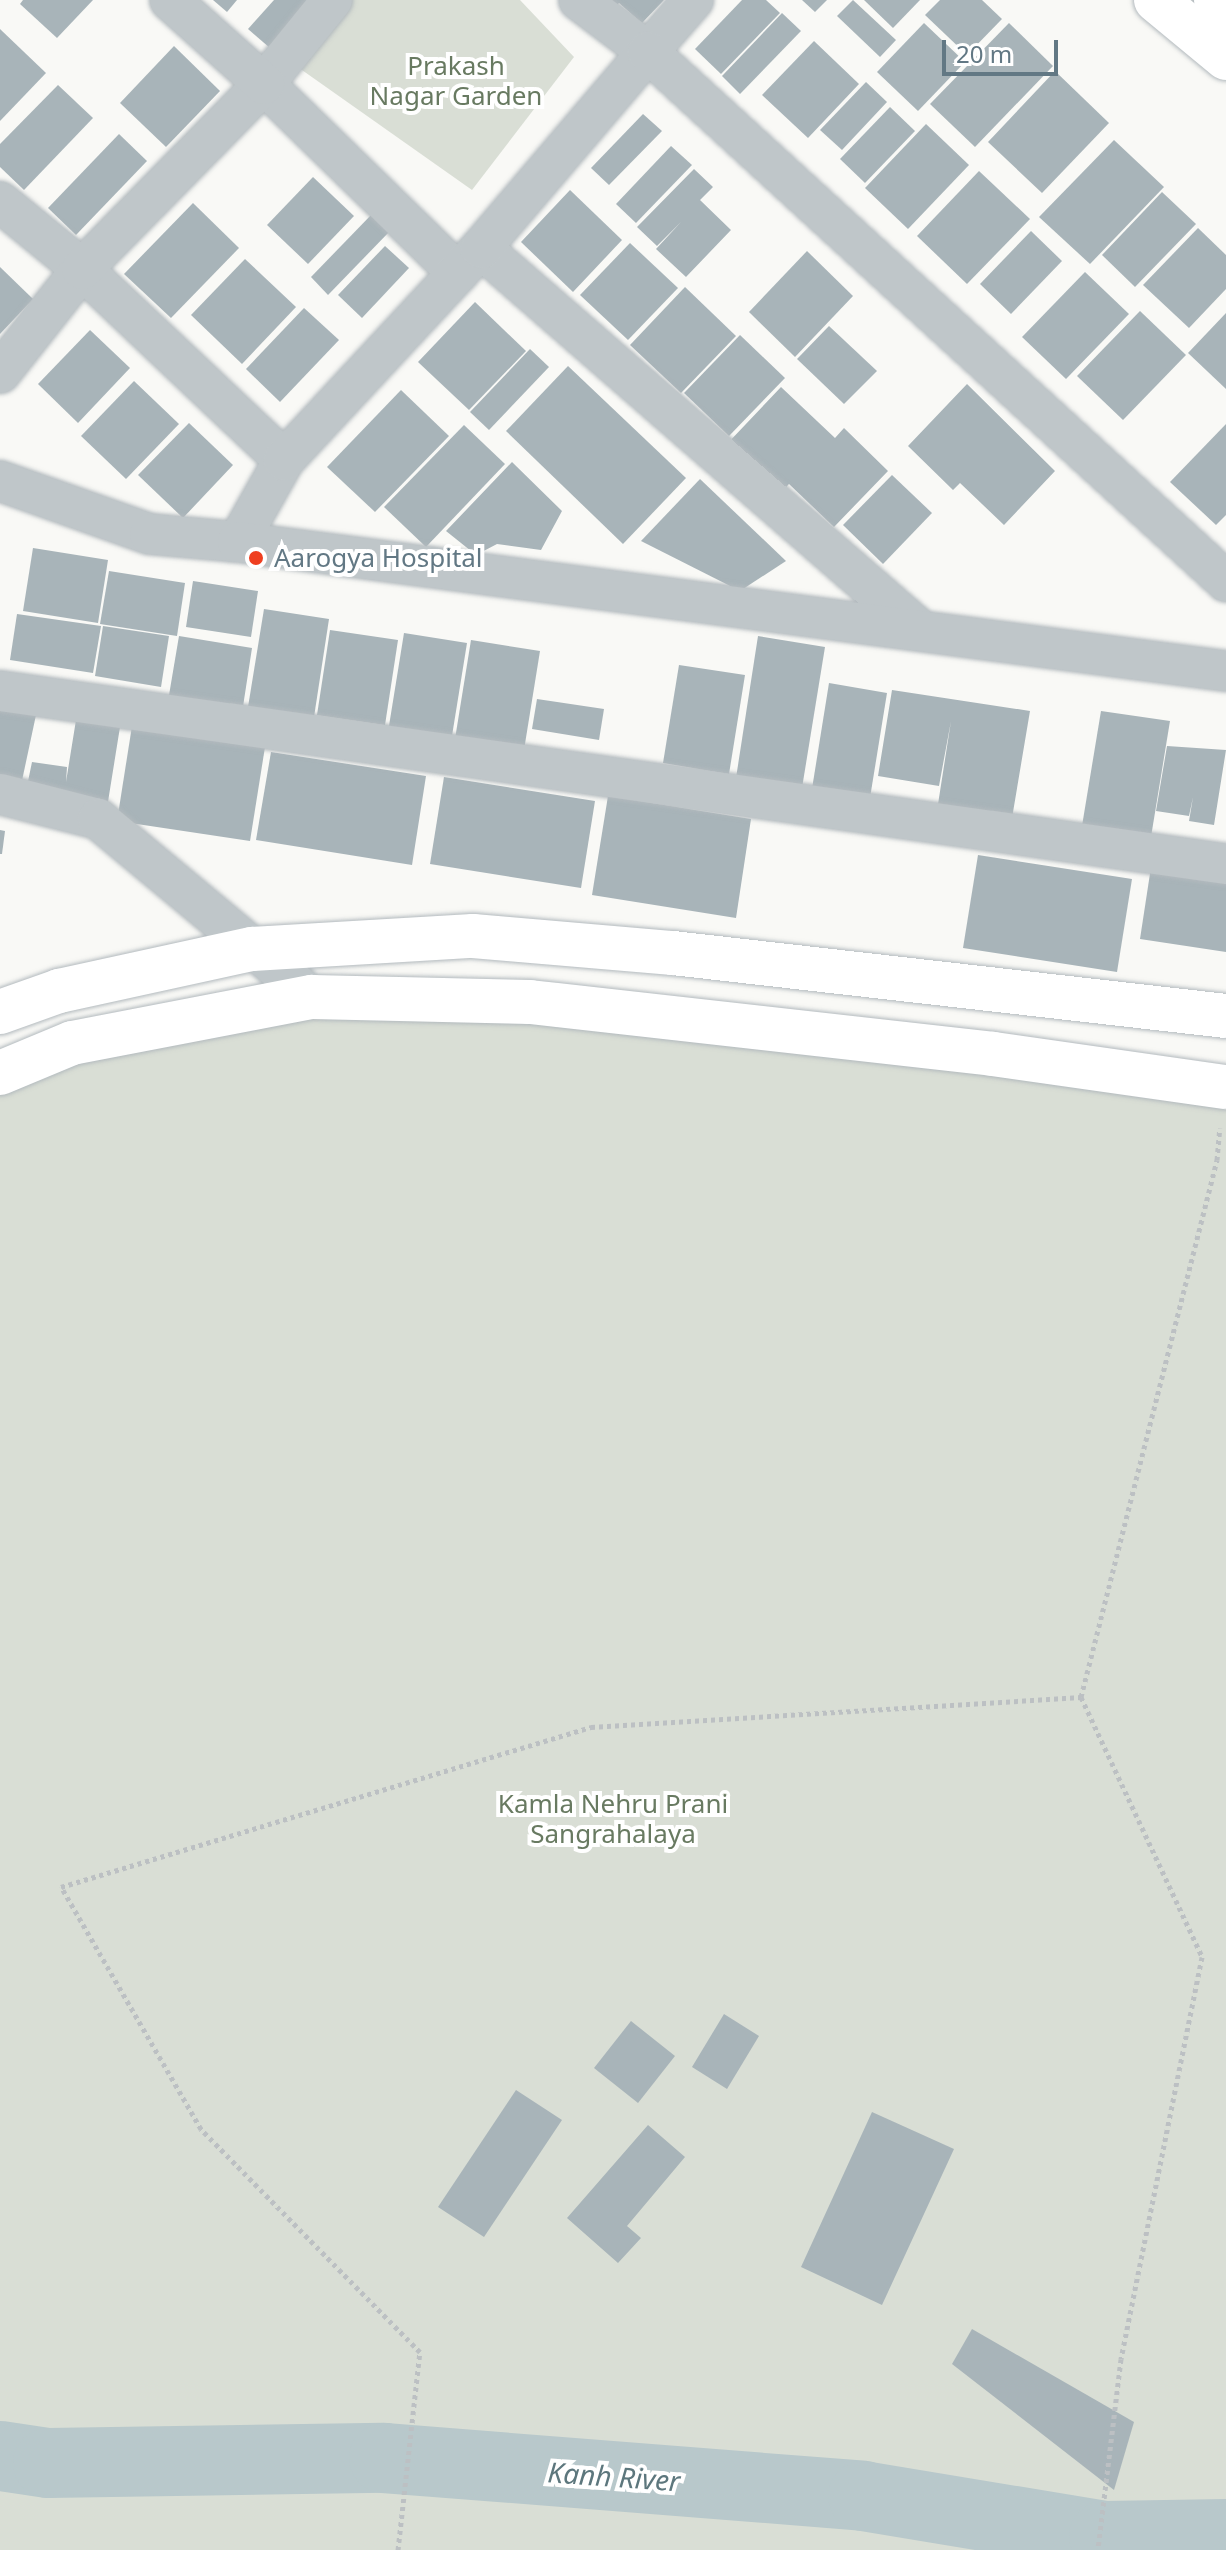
<!DOCTYPE html>
<style>
body{margin:0}
#map{position:relative;width:1226px;height:2550px;overflow:hidden;background:#f9f9f6;font-family:"Noto Sans",sans-serif}
div>[style]{position:absolute}
[style*='--x']{left:calc(var(--x)*1px);top:calc(var(--y)*1px);width:calc(var(--w)*1px);rotate:calc(var(--a)*1deg)}
.green>*{inset:0;background:#d9ded5}
.river>*{height:70px;margin:-35px;padding:0 35px;transform-origin:35px;border-radius:35px;background:#b8c8cb}
.building>*{inset:0;background:#a8b4b9}
.path>*{height:5px;margin-top:-2.5px;transform-origin:0;background:repeating-linear-gradient(90deg,#bcc0c3 0 4px,transparent 0 8px)}
.roads{filter:drop-shadow(0 0 2px #b3babe) drop-shadow(0 0 2px #b3babe)}
.minor>*{height:40px;margin:-20px;padding:0 20px;transform-origin:20px;border-radius:20px;background:#bfc6c9}
.major>*{height:44px;margin:-22px;padding:0 22px;transform-origin:22px;border-radius:22px;background:#fff}
.dots>*{width:22px;height:22px;translate:-50% -50%;box-sizing:border-box;border:4px solid #fff;border-radius:50%}
span{translate:-50% -50%;white-space:nowrap;text-align:center;line-height:1.15;-webkit-text-stroke:8px #fff;paint-order:stroke}
.park-label{font-size:26px;color:#687a61}
.poi-label{font-size:26px;color:#627884}
.left{translate:0 -50%;text-align:left}
.water-label{font-size:28px;color:#5d777d;font-style:italic}
.scale{position:absolute;left:942px;top:40px;width:116px;height:36px;box-sizing:border-box;border:4px solid #627884;border-top:0;padding-left:10px;font-size:24px;line-height:28px;white-space:nowrap;color:#627884;-webkit-text-stroke:6px #fff;paint-order:stroke}
</style>
<div id="map">
<div class="green">
<div style="clip-path:polygon(342px 0,520px 0,574px 57px,472px 190px,292px 63px)"></div>
<div style="clip-path:polygon(312px 997px,1226px 1087px,1226px 2550px,0 2550px,0 1073px)"></div>
</div>
<div class="river">
<div style="--x:0;--y:2456;--w:49;--a:8.3"></div>
<div style="--x:48;--y:2463;--w:336;--a:-0.9"></div>
<div style="--x:384;--y:2458;--w:481;--a:4.5"></div>
<div style="--x:863;--y:2496;--w:244;--a:9.4"></div>
<div style="--x:1104;--y:2536;--w:122;--a:-0.9"></div>
</div>
<div class="building">
<div style="clip-path:polygon(23px 0,93px 0,57px 38px,20px 4px)"></div>
<div style="clip-path:polygon(213px 0,237px 0,227px 12px)"></div>
<div style="clip-path:polygon(274px 0,327px 0,270px 48px,248px 29px)"></div>
<div style="clip-path:polygon(602px 0,664px 0,642px 23px,619px 3px,613px 9px)"></div>
<div style="clip-path:polygon(742px 0,766px 0,780px 13px,721px 74px,695px 49px)"></div>
<div style="clip-path:polygon(802px 0,827px 0,815px 12px)"></div>
<div style="clip-path:polygon(853px 0,896px 40px,880px 57px,837px 16px)"></div>
<div style="clip-path:polygon(864px 0,920px 0,893px 28px)"></div>
<div style="clip-path:polygon(940px 0,982px 0,1002px 19px,967px 55px,925px 15px)"></div>
<div style="clip-path:polygon(782px 13px,801px 31px,740px 94px,722px 76px)"></div>
<div style="clip-path:polygon(924px 23px,965px 62px,918px 111px,877px 72px)"></div>
<div style="clip-path:polygon(1009px 23px,1053px 66px,975px 147px,930px 104px)"></div>
<div style="clip-path:polygon(0 29px,46px 73px,0 121px)"></div>
<div style="clip-path:polygon(814px 41px,859px 84px,808px 138px,762px 95px)"></div>
<div style="clip-path:polygon(174px 46px,220px 91px,166px 147px,120px 103px)"></div>
<div style="clip-path:polygon(1055px 71px,1109px 123px,1042px 193px,988px 142px)"></div>
<div style="clip-path:polygon(866px 82px,887px 102px,842px 150px,820px 130px)"></div>
<div style="clip-path:polygon(58px 85px,93px 118px,24px 190px,0 167px,0 144px)"></div>
<div style="clip-path:polygon(890px 107px,915px 131px,865px 183px,840px 159px)"></div>
<div style="clip-path:polygon(643px 114px,662px 131px,609px 185px,591px 168px)"></div>
<div style="clip-path:polygon(926px 124px,969px 165px,908px 229px,865px 188px)"></div>
<div style="clip-path:polygon(119px 134px,147px 161px,76px 235px,48px 208px)"></div>
<div style="clip-path:polygon(1114px 140px,1164px 187px,1090px 264px,1039px 217px)"></div>
<div style="clip-path:polygon(671px 146px,692px 165px,636px 223px,616px 204px)"></div>
<div style="clip-path:polygon(694px 169px,713px 187px,700px 200px,731px 230px,686px 277px,656px 249px,681px 222px,657px 246px,637px 227px)"></div>
<div style="clip-path:polygon(979px 171px,1030px 219px,967px 284px,917px 236px)"></div>
<div style="clip-path:polygon(313px 177px,354px 216px,308px 264px,267px 225px)"></div>
<div style="clip-path:polygon(570px 190px,622px 240px,573px 292px,521px 242px)"></div>
<div style="clip-path:polygon(1162px 192px,1196px 224px,1135px 287px,1102px 255px)"></div>
<div style="clip-path:polygon(193px 203px,239px 248px,171px 318px,124px 274px)"></div>
<div style="clip-path:polygon(372px 214px,390px 231px,328px 295px,311px 277px)"></div>
<div style="clip-path:polygon(1198px 228px,1226px 255px,1226px 289px,1189px 328px,1143px 285px)"></div>
<div style="clip-path:polygon(1031px 231px,1062px 261px,1011px 314px,980px 284px)"></div>
<div style="clip-path:polygon(630px 243px,678px 288px,628px 340px,580px 295px)"></div>
<div style="clip-path:polygon(385px 246px,409px 268px,362px 318px,338px 295px)"></div>
<div style="clip-path:polygon(807px 251px,853px 296px,795px 357px,749px 312px)"></div>
<div style="clip-path:polygon(245px 259px,296px 307px,242px 364px,191px 315px)"></div>
<div style="clip-path:polygon(0 267px,33px 299px,0 334px)"></div>
<div style="clip-path:polygon(1085px 272px,1129px 314px,1066px 379px,1022px 337px)"></div>
<div style="clip-path:polygon(685px 287px,736px 336px,681px 393px,630px 345px)"></div>
<div style="clip-path:polygon(475px 302px,526px 351px,469px 410px,418px 362px)"></div>
<div style="clip-path:polygon(304px 308px,339px 340px,280px 402px,246px 369px)"></div>
<div style="clip-path:polygon(1140px 311px,1186px 355px,1123px 420px,1077px 376px)"></div>
<div style="clip-path:polygon(1226px 313px,1226px 389px,1188px 353px)"></div>
<div style="clip-path:polygon(829px 326px,877px 371px,844px 404px,797px 359px)"></div>
<div style="clip-path:polygon(90px 330px,130px 368px,78px 423px,38px 384px)"></div>
<div style="clip-path:polygon(740px 335px,785px 378px,729px 436px,684px 393px)"></div>
<div style="clip-path:polygon(530px 349px,549px 367px,489px 430px,470px 412px)"></div>
<div style="clip-path:polygon(568px 366px,686px 478px,623px 544px,506px 431px)"></div>
<div style="clip-path:polygon(134px 381px,179px 424px,126px 479px,81px 436px)"></div>
<div style="clip-path:polygon(967px 384px,1055px 471px,1004px 525px,960px 483px,953px 490px,908px 446px)"></div>
<div style="clip-path:polygon(781px 387px,835px 438px,844px 428px,888px 471px,834px 527px,789px 484px,778px 495px,726px 445px)"></div>
<div style="clip-path:polygon(401px 390px,449px 436px,375px 512px,327px 467px)"></div>
<div style="clip-path:polygon(189px 423px,233px 465px,183px 518px,138px 475px)"></div>
<div style="clip-path:polygon(1226px 424px,1226px 515px,1216px 525px,1170px 482px)"></div>
<div style="clip-path:polygon(464px 425px,505px 464px,426px 547px,384px 507px)"></div>
<div style="clip-path:polygon(512px 462px,562px 511px,541px 550px,497px 544px,476px 555px,446px 531px)"></div>
<div style="clip-path:polygon(892px 475px,932px 513px,883px 564px,843px 525px)"></div>
<div style="clip-path:polygon(700px 479px,786px 561px,740px 591px,641px 541px)"></div>
<div style="clip-path:polygon(33px 548px,108px 560px,98px 623px,23px 611px)"></div>
<div style="clip-path:polygon(109px 571px,185px 583px,177px 636px,100px 624px)"></div>
<div style="clip-path:polygon(193px 581px,258px 591px,251px 637px,186px 627px)"></div>
<div style="clip-path:polygon(264px 609px,329px 619px,314px 717px,248px 707px)"></div>
<div style="clip-path:polygon(17px 614px,101px 626px,93px 673px,10px 660px)"></div>
<div style="clip-path:polygon(103px 626px,169px 636px,161px 687px,95px 676px)"></div>
<div style="clip-path:polygon(330px 630px,398px 640px,385px 725px,317px 715px)"></div>
<div style="clip-path:polygon(404px 633px,467px 643px,451px 742px,388px 732px)"></div>
<div style="clip-path:polygon(179px 636px,252px 648px,242px 713px,168px 701px)"></div>
<div style="clip-path:polygon(758px 636px,825px 647px,802px 788px,736px 778px)"></div>
<div style="clip-path:polygon(471px 640px,540px 651px,524px 750px,455px 739px)"></div>
<div style="clip-path:polygon(679px 665px,745px 675px,729px 774px,663px 763px)"></div>
<div style="clip-path:polygon(829px 683px,887px 693px,869px 804px,811px 795px)"></div>
<div style="clip-path:polygon(892px 690px,1030px 711px,1010px 830px,936px 817px,951px 721px,939px 786px,878px 776px)"></div>
<div style="clip-path:polygon(537px 699px,604px 709px,599px 740px,532px 729px)"></div>
<div style="clip-path:polygon(0 707px,36px 715px,20px 790px,0 785px)"></div>
<div style="clip-path:polygon(1101px 711px,1170px 721px,1150px 843px,1081px 832px)"></div>
<div style="clip-path:polygon(76px 720px,120px 727px,107px 808px,26px 791px,32px 762px,67px 767px,66px 782px)"></div>
<div style="clip-path:polygon(132px 726px,265px 747px,250px 841px,117px 821px)"></div>
<div style="clip-path:polygon(1167px 746px,1226px 750px,1214px 825px,1189px 821px,1193px 797px,1189px 816px,1156px 811px)"></div>
<div style="clip-path:polygon(271px 752px,426px 776px,412px 865px,256px 840px)"></div>
<div style="clip-path:polygon(444px 777px,595px 801px,581px 888px,430px 864px)"></div>
<div style="clip-path:polygon(608px 796px,751px 819px,736px 918px,592px 895px)"></div>
<div style="clip-path:polygon(0 830px,5px 831px,2px 854px,0 854px)"></div>
<div style="clip-path:polygon(978px 855px,1132px 879px,1117px 972px,963px 948px)"></div>
<div style="clip-path:polygon(1151px 867px,1226px 879px,1226px 952px,1140px 939px)"></div>
<div style="clip-path:polygon(724px 2014px,759px 2036px,727px 2089px,692px 2067px)"></div>
<div style="clip-path:polygon(631px 2021px,675px 2056px,638px 2103px,594px 2068px)"></div>
<div style="clip-path:polygon(516px 2090px,562px 2120px,484px 2237px,438px 2207px)"></div>
<div style="clip-path:polygon(872px 2112px,954px 2149px,882px 2305px,801px 2267px)"></div>
<div style="clip-path:polygon(648px 2125px,685px 2157px,627px 2226px,641px 2238px,618px 2263px,567px 2218px)"></div>
<div style="clip-path:polygon(972px 2329px,1134px 2422px,1114px 2490px,952px 2364px)"></div>
</div>
<div class="path">
<div style="--x:1081;--y:1697;--w:554;--a:-75.79"></div>
<div style="--x:1217;--y:1160;--w:32;--a:-85"></div>
<div style="--x:398;--y:2550;--w:199;--a:-83.7"></div>
<div style="--x:420;--y:2352;--w:313;--a:-134.5"></div>
<div style="--x:201;--y:2129;--w:280;--a:-120"></div>
<div style="--x:61;--y:1887;--w:554;--a:-16.8"></div>
<div style="--x:591;--y:1727;--w:491;--a:-3.5"></div>
<div style="--x:1081;--y:1697;--w:287;--a:65"></div>
<div style="--x:1202;--y:1957;--w:410;--a:101.4"></div>
<div style="--x:1121;--y:2359;--w:192;--a:96.9"></div>
</div>
<div class="roads">
<div class="minor">
<div style="--x:332;--y:0;--w:108;--a:129"></div>
<div style="--x:264;--y:84;--w:271;--a:44.3"></div>
<div style="--x:579;--y:0;--w:86;--a:37"></div>
<div style="--x:648;--y:52;--w:69;--a:-49.1"></div>
<div style="--x:0;--y:202;--w:106;--a:39.3"></div>
<div style="--x:82;--y:269;--w:278;--a:43.4"></div>
<div style="--x:481;--y:248;--w:582;--a:41.03"></div>
<div style="--x:0;--y:373;--w:132;--a:-51.7"></div>
<div style="--x:82;--y:269;--w:260;--a:-45.5"></div>
<div style="--x:264;--y:84;--w:126;--a:-138.2"></div>
<div style="--x:0;--y:481;--w:159;--a:19.5"></div>
<div style="--x:150;--y:534;--w:88;--a:5.2"></div>
<div style="--x:238;--y:542;--w:94;--a:-60.7"></div>
<div style="--x:284;--y:460;--w:289;--a:-47.1"></div>
<div style="--x:481;--y:248;--w:257;--a:-49.6"></div>
<div style="--x:648;--y:52;--w:784;--a:42.47"></div>
<div style="--x:238;--y:542;--w:996;--a:7.44"></div>
<div style="--x:0;--y:691;--w:1238;--a:8.03"></div>
<div style="--x:0;--y:794;--w:101;--a:14.3"></div>
<div style="--x:98;--y:819;--w:278;--a:39.8"></div>
</div>
<div class="major">
<div style="--x:1156;--y:0;--w:91;--a:39.6"></div>
<div style="--x:1216;--y:0;--w:13;--a:42"></div>
<div style="--x:0;--y:1012;--w:63;--a:-19.6"></div>
<div style="--x:59;--y:991;--w:198;--a:-12.3"></div>
<div style="--x:252;--y:949;--w:221;--a:-3.4"></div>
<div style="--x:473;--y:936;--w:201;--a:4.9"></div>
<div style="--x:673;--y:953;--w:557;--a:6.5"></div>
<div style="--x:0;--y:1073;--w:78;--a:-22.6"></div>
<div style="--x:72;--y:1043;--w:244;--a:-10.9"></div>
<div style="--x:312;--y:997;--w:218;--a:1.3"></div>
<div style="--x:530;--y:1002;--w:466;--a:6.4"></div>
<div style="--x:993;--y:1054;--w:235;--a:8.1"></div>
</div>
</div>
<div class="dots">
<div style="left:256px;top:558px;background:#ef3f20"></div>
</div>
<div class="park-label">
<span style="left:456px;top:81px">Prakash<br>Nagar Garden</span>
<span style="left:613px;top:1819px">Kamla Nehru Prani<br>Sangrahalaya</span>
</div>
<div class="poi-label">
<span class="left" style="left:274px;top:558px">Aarogya Hospital</span>
</div>
<div class="water-label">
<span style="left:614px;top:2476px;rotate:4deg">Kanh River</span>
</div>
<div class="scale">20 m</div>
</div>
